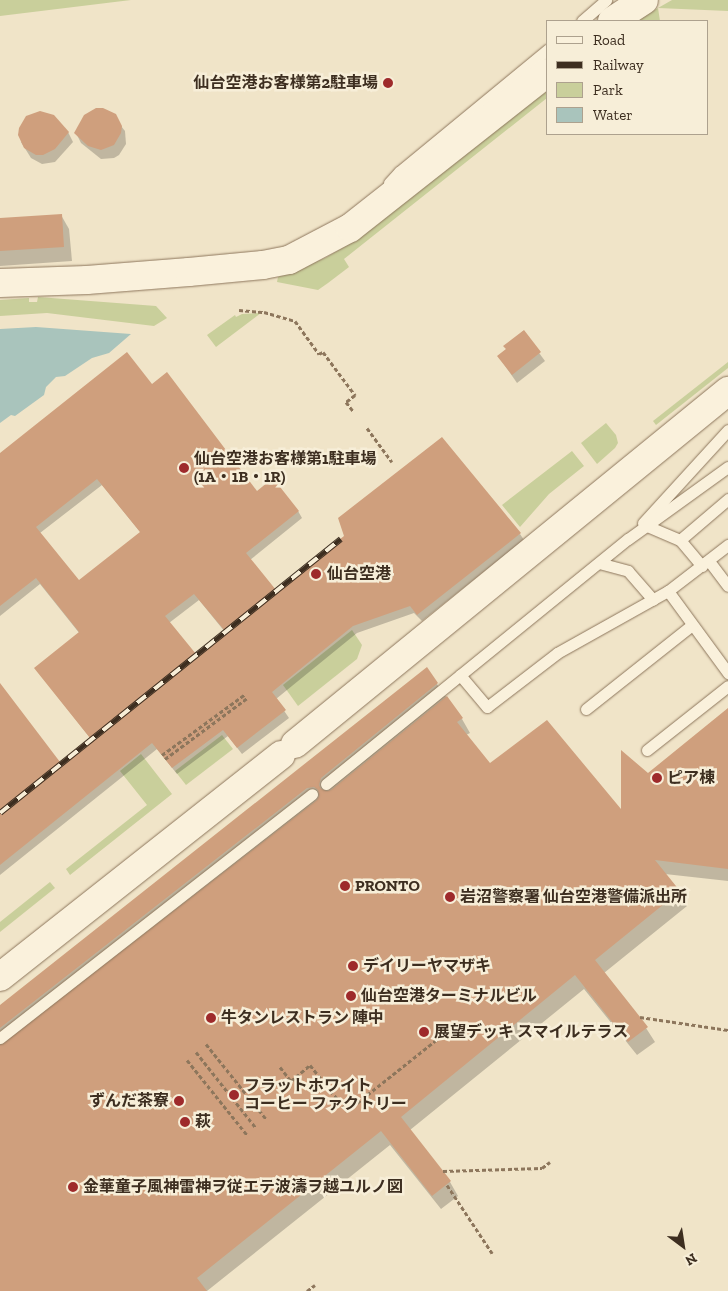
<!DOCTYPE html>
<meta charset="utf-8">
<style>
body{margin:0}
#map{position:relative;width:728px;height:1291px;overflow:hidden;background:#f0e4c8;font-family:"Zilla Slab","Noto Sans JP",serif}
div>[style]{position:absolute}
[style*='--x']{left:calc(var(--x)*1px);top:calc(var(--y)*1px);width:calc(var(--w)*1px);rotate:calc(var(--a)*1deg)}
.green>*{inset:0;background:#c9cf9b}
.water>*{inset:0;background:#a9c4bc}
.shadow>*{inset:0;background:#0003}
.building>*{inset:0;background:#cf9f7d}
.path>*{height:3px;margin-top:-1.5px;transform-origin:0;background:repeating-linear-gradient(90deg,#8d765c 0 4px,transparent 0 6.5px)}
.roads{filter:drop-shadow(0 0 1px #8d765c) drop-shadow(0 0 1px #8d765c)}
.lane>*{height:11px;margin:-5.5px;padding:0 5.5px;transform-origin:5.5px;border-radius:5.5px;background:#faf1dc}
.secondary>*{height:28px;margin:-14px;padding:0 14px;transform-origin:14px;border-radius:14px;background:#faf1dc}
.rail>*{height:5.5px;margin-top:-2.75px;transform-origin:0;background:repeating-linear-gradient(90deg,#f7eed8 0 11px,#3d2e20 0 22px);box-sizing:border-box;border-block:1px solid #3d2e20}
.dots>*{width:14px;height:14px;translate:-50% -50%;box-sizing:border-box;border:2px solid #f7eed8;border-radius:50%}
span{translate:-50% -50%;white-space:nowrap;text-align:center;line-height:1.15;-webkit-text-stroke:5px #f7eed8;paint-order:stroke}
.poi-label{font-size:16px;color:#3d2e20;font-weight:700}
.right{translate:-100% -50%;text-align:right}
.left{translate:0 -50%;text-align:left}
.legend{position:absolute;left:546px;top:20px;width:162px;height:115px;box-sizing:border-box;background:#f7eed8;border:1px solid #ada18e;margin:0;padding:6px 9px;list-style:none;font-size:15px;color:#3d2e20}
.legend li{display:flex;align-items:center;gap:10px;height:25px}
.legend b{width:25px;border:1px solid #ada18e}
.north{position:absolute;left:658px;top:1221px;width:50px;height:50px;-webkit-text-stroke:4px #f7eed8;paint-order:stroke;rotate:149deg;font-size:14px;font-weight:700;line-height:20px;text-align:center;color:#3d2e20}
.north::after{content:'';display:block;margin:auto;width:18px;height:22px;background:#3d2e20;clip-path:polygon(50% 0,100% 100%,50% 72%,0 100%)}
</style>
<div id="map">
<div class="green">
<div style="clip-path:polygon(0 0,131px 0,0 16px)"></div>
<div style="clip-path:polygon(672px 0,728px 0,728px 11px,658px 8px,660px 21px,635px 21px,658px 8px)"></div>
<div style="clip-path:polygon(547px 87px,547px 98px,344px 259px,349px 267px,328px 283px,318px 290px,277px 282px,278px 277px,325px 258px,354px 241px)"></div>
<div style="clip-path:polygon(38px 297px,156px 306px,167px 318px,154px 326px,47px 313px,0 316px,0 300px,29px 298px,29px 302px,37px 302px)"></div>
<div style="clip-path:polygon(261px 313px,216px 347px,207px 335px,235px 315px,236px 317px,242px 314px)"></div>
<div style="clip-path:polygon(728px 362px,728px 368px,656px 425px,653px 421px)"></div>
<div style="clip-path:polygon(606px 423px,616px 435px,618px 443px,615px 448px,597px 464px,581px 443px)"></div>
<div style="clip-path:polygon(572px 451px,584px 466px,549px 494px,520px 527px,502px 505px)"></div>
<div style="clip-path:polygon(352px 630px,362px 645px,357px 659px,298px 706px,283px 685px)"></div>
<div style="clip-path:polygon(222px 735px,233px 749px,186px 785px,175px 771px)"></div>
<div style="clip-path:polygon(141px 754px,172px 794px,70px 875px,66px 869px,147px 805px,120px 771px)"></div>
<div style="clip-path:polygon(50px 882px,55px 888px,0 932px,0 922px)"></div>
</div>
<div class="water">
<div style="clip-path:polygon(36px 327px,131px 334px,109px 353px,92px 358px,65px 376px,56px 377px,46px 387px,44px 395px,15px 416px,11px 415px,0 423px,0 329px)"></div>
</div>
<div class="shadow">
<div style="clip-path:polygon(96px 109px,109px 111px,125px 131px,126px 144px,119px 155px,114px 158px,101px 159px,81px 143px,76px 133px,85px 116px)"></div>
<div style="clip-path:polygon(68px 132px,73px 142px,55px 162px,42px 164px,31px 158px,21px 142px)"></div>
<div style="clip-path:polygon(61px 215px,69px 229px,72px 261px,0 266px,0 219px)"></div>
<div style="clip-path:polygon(523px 331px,545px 361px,517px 383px,499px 357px)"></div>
<div style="clip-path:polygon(evenodd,152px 385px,256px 493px,298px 511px,302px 518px,250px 560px,276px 592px,520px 534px,524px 540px,422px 621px,414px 613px,357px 633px,276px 699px,289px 718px,242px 754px,228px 736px,177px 774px,157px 749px,0 875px,0 686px,59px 764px,91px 739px,35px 668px,80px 634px,40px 584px,0 616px,0 455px,152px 385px,102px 485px,141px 533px,78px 582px,40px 533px,102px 485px,152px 385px,199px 600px,225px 632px,196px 656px,169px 623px,199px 600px)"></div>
<div style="clip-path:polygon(426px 669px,462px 719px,470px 733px,466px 735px,490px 765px,623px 813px,648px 774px,728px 710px,728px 881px,665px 874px,687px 906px,604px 973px,646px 1028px,655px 1042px,637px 1055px,584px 989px,410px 1130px,450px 1182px,458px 1196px,441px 1209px,390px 1145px,207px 1291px,0 1291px,0 1006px)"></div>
</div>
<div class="building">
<div style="clip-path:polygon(96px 108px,103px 108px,116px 114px,122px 126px,121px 133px,114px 145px,101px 150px,88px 146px,74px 133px,84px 115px)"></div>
<div style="clip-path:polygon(40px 111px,54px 115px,69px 132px,55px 149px,43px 155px,36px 155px,24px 148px,18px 135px,19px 128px,26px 116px)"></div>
<div style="clip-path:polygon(62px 214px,64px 247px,0 251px,0 218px)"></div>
<div style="clip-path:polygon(524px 330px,541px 352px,512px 375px,497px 356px,506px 349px,503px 346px)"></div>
<div style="clip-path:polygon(evenodd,127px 352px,152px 384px,167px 372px,257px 491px,273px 478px,299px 511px,246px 553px,276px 590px,344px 536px,338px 518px,442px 437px,521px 533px,417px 615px,410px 606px,353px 626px,272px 692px,286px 710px,237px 748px,223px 730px,172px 768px,152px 743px,0 865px,0 683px,60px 762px,90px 738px,34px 668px,79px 632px,36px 578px,0 606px,0 453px,127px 352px,97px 479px,140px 532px,79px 580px,36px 527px,97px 479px,127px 352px,194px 594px,225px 631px,196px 654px,165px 616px,194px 594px)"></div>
<div style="clip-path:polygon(427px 667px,438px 683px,321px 778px,319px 785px,321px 789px,327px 791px,331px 790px,447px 696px,463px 718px,457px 722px,490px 763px,547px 720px,621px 809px,621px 750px,648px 773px,728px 708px,728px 869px,655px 860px,680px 891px,595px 960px,648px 1027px,628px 1042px,575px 975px,401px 1117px,451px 1181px,432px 1196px,381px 1131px,197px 1278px,207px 1291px,0 1291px,0 1045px,317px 800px,319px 796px,318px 790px,314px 787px,307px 788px,0 1028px,0 1005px)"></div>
</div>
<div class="path">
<div style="--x:239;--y:310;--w:25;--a:5"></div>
<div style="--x:264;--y:312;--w:32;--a:16"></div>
<div style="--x:295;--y:321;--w:41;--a:54"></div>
<div style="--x:319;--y:354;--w:4;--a:-27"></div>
<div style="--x:323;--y:352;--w:54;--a:53.3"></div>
<div style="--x:355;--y:395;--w:11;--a:142"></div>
<div style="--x:346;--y:402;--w:11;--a:52"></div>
<div style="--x:367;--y:428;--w:42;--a:53.7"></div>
<div style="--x:162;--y:755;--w:102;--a:-36.2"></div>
<div style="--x:165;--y:759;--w:102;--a:-36.6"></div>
<div style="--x:640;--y:1017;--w:89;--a:8.4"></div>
<div style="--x:206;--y:1044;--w:96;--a:51.3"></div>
<div style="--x:196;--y:1052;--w:97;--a:51.7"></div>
<div style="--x:187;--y:1060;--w:96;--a:51.3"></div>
<div style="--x:280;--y:1067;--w:18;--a:52"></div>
<div style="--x:291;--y:1081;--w:25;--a:-40"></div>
<div style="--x:310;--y:1065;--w:59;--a:51.2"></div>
<div style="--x:347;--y:1111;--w:125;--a:-38.5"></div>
<div style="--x:443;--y:1171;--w:99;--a:-1.7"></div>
<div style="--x:542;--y:1168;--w:10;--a:-37"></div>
<div style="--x:447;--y:1185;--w:82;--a:56.5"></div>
<div style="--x:307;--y:1291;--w:10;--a:-37"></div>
</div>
<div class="roads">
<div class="lane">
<div style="--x:582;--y:21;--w:32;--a:-41"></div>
<div style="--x:389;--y:183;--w:15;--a:-48"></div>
<div style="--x:399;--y:172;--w:192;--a:-39.5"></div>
<div style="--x:643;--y:523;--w:126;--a:-47.6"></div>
<div style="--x:647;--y:526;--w:36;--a:23"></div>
<div style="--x:680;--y:540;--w:34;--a:50"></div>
<div style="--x:680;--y:540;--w:63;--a:-40.5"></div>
<div style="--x:709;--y:561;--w:31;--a:53"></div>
<div style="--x:599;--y:563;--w:30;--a:15"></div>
<div style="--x:628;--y:571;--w:38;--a:49"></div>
<div style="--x:668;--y:591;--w:102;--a:53.8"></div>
<div style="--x:460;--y:675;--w:42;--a:49.8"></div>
<div style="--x:487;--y:707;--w:88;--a:-37.6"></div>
<div style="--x:557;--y:653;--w:127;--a:-29.2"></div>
<div style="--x:668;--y:591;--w:76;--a:-37.5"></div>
<div style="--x:586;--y:709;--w:135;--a:-38.4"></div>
<div style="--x:647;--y:750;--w:103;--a:-38.3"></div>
<div style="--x:326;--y:784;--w:389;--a:-39.1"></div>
<div style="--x:628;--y:539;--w:123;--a:-35.8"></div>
<div style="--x:0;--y:1038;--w:396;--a:-38"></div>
</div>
<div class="secondary">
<div style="--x:612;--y:21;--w:38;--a:-33"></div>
<div style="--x:0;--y:283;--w:87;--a:-2"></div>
<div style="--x:87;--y:280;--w:102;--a:-4.5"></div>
<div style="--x:189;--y:272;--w:74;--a:-5.4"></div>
<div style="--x:263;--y:265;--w:26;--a:-11"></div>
<div style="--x:289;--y:260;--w:69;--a:-27.7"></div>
<div style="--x:350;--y:228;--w:251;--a:-38.2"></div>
<div style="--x:295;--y:744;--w:559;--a:-39.19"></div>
<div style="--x:0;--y:977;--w:358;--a:-38.3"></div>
</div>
</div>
<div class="rail">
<div style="--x:0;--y:813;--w:437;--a:-38.8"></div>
</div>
<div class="dots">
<div style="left:388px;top:83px;background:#9e2a2b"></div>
<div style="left:184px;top:468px;background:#9e2a2b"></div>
<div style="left:316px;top:574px;background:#9e2a2b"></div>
<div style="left:657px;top:778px;background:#9e2a2b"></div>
<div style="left:345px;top:886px;background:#9e2a2b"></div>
<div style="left:450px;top:897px;background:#9e2a2b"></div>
<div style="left:353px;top:966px;background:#9e2a2b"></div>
<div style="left:351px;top:996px;background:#9e2a2b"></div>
<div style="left:211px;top:1018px;background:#9e2a2b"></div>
<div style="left:424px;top:1032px;background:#9e2a2b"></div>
<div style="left:234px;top:1095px;background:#9e2a2b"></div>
<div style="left:179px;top:1101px;background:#9e2a2b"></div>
<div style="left:185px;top:1122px;background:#9e2a2b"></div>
<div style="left:73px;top:1187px;background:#9e2a2b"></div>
</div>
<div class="poi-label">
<span class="right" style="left:378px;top:83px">仙台空港お客様第2駐車場</span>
<span class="left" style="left:194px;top:468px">仙台空港お客様第1駐車場<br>(1A・1B・1R)</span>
<span class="left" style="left:327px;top:574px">仙台空港</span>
<span class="left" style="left:667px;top:778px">ピア棟</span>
<span class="left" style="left:355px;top:886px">PRONTO</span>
<span class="left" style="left:460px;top:897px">岩沼警察署 仙台空港警備派出所</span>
<span class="left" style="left:363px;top:966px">デイリーヤマザキ</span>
<span class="left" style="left:361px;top:996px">仙台空港ターミナルビル</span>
<span class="left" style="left:221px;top:1018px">牛タンレストラン 陣中</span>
<span class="left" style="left:434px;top:1032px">展望デッキ スマイルテラス</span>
<span class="left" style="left:244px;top:1095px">フラットホワイト<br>コーヒー ファクトリー</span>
<span class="right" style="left:169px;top:1101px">ずんだ茶寮</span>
<span class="left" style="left:195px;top:1122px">萩</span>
<span class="left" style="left:83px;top:1187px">金華童子風神雷神ヲ従エテ波濤ヲ越ユルノ図</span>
</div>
<ul class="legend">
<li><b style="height:6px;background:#faf1dc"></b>Road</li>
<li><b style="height:6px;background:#3d2e20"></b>Railway</li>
<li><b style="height:14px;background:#c9cf9b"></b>Park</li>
<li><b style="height:14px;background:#a9c4bc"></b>Water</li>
</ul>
<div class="north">N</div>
</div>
